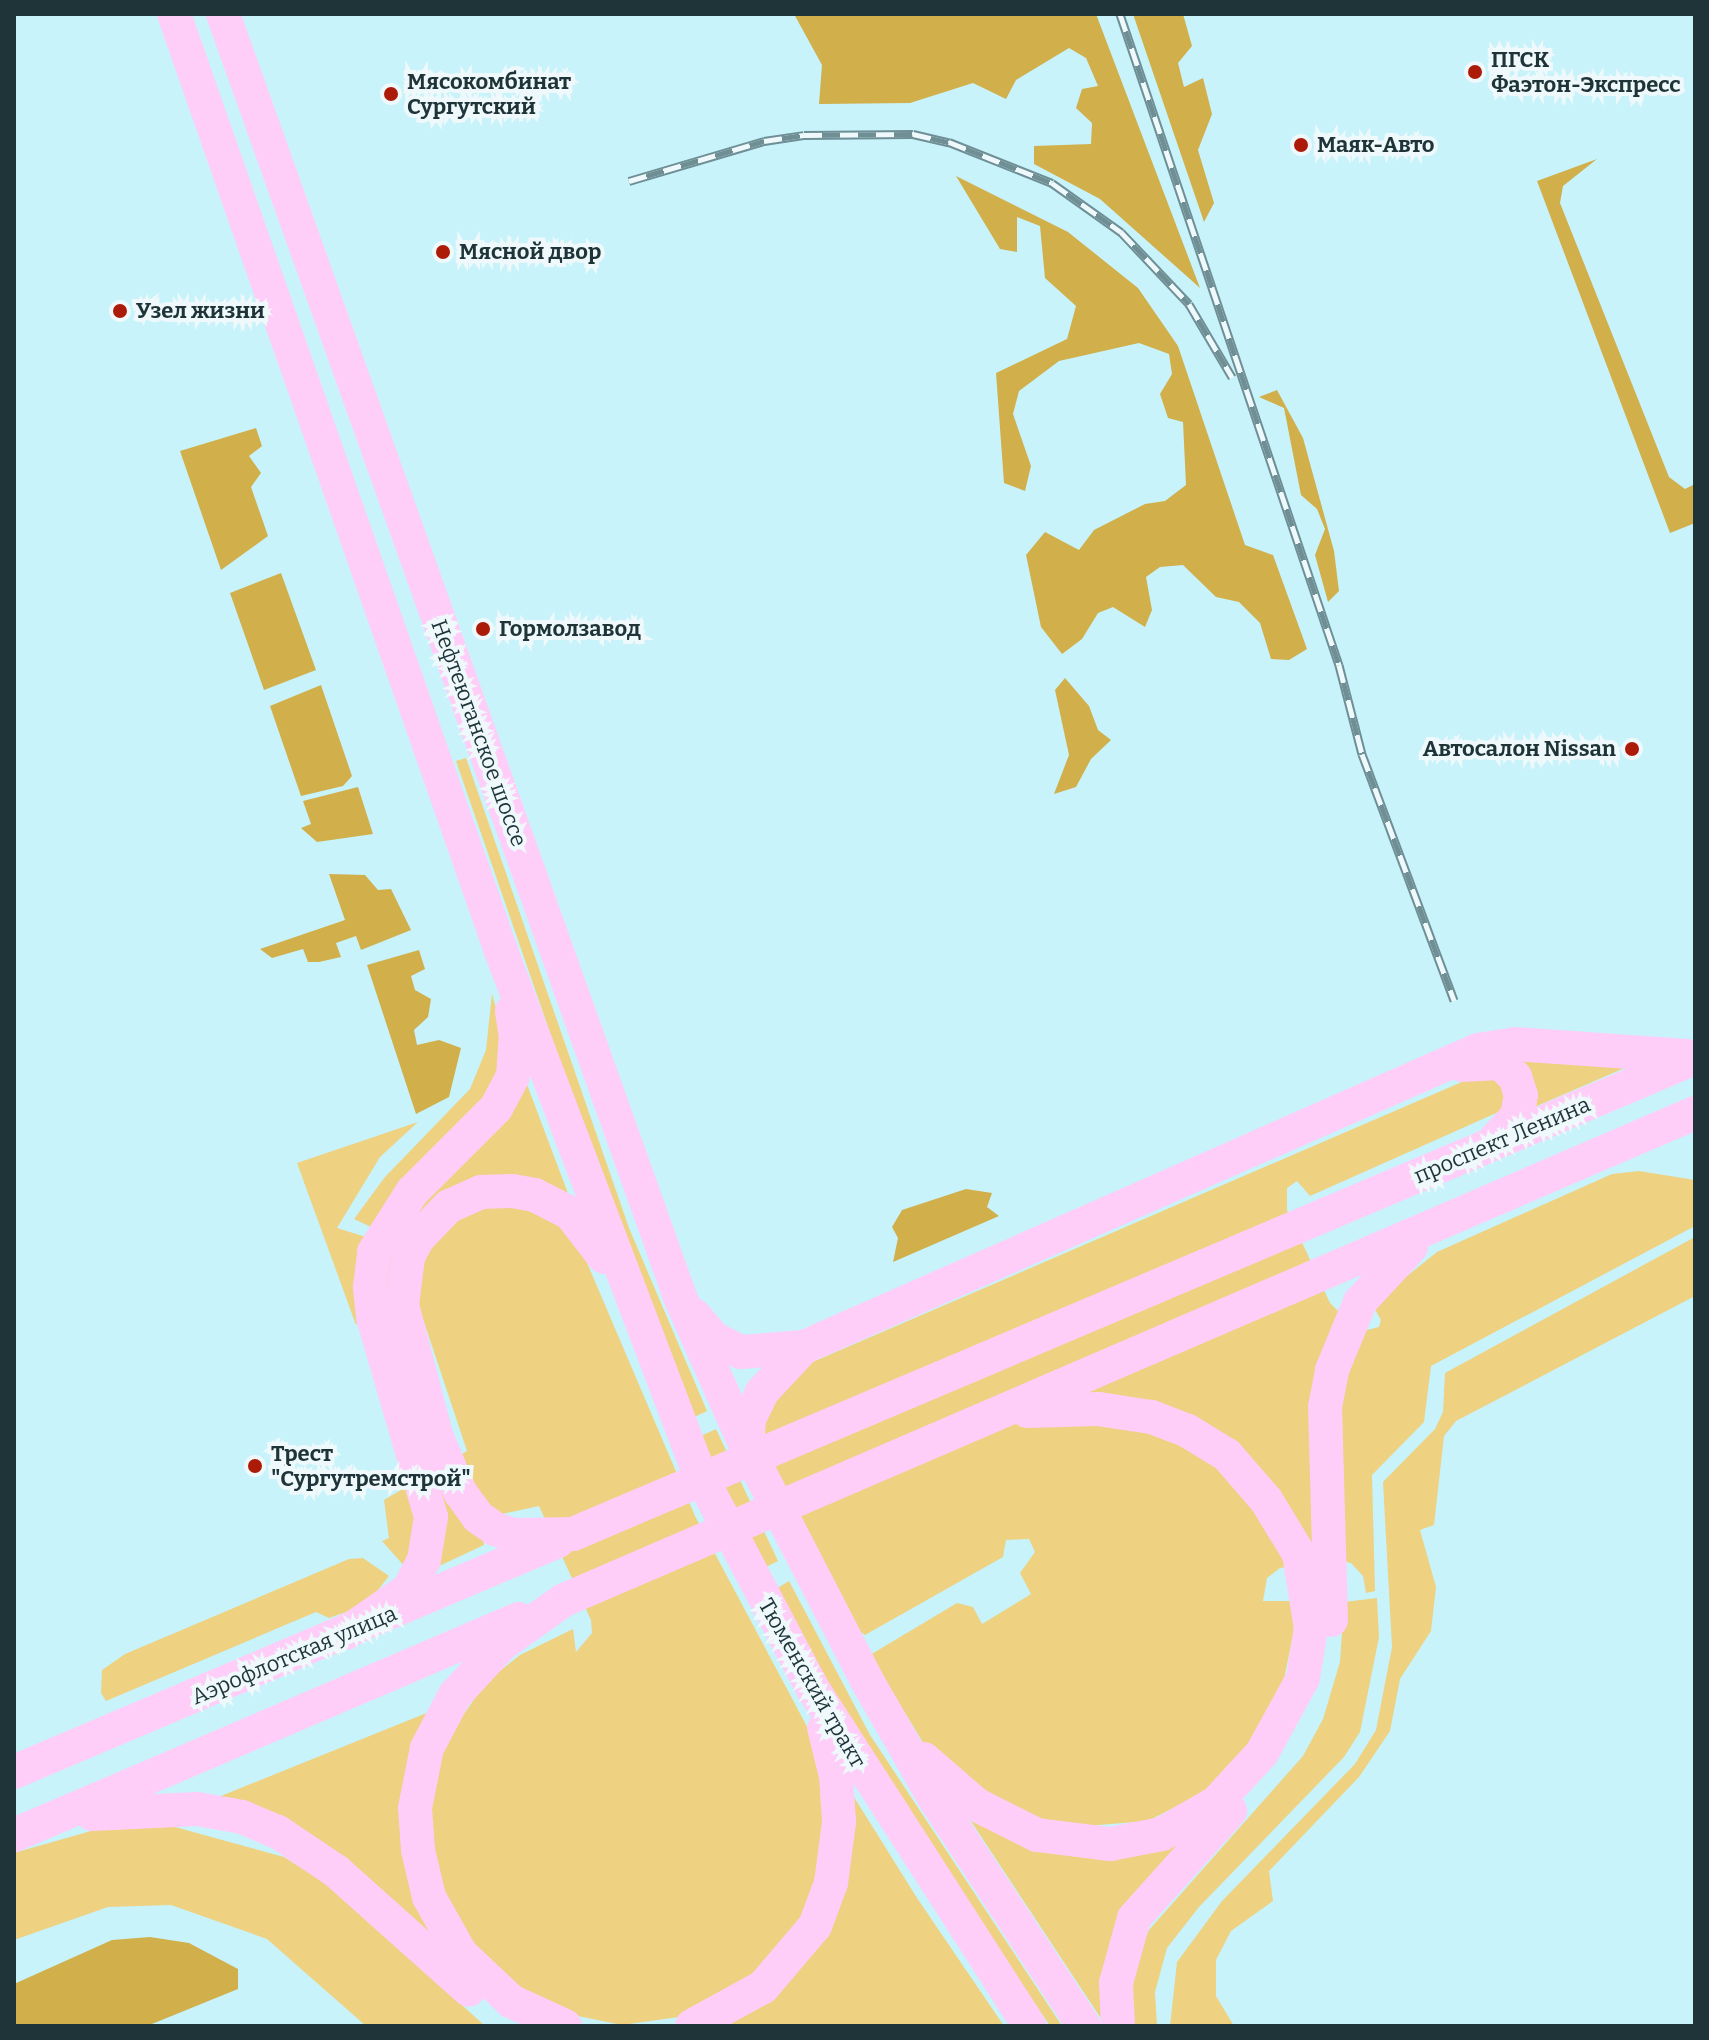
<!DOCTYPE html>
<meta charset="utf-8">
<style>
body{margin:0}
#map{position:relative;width:1709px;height:2040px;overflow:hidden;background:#c8f3fb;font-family:Bitter,serif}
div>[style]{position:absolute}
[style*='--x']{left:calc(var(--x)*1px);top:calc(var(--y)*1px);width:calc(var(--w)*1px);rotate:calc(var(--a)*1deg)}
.green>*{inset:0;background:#eed181}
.forest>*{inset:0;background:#d1af4a}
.major>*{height:34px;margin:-17px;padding:0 17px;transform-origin:17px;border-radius:17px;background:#fecef8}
.rail>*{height:9px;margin-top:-4.5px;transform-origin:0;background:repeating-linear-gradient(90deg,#eff9fb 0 18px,#6f8f95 0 36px);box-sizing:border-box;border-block:2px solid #6f8f95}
.dots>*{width:22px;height:22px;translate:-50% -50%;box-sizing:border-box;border:4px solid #eff9fb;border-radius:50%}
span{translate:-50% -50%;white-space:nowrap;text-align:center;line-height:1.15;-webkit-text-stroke:8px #eff9fb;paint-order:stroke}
.poi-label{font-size:22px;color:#1e3438;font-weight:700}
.left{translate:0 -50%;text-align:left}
.right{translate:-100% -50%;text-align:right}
.street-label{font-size:22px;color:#1e3438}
.frame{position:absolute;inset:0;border:16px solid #1e3438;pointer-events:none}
</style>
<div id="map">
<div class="green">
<div style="clip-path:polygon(466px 758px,629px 1228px,707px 1411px,694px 1417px,555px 1047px,456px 761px)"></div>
<div style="clip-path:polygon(492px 994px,502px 1029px,499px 1080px,477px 1111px,398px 1190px,371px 1227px,354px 1219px,385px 1177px,470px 1089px,486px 1050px)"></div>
<div style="clip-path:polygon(1535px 1056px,1636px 1063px,1530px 1109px,1513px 1062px)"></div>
<div style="clip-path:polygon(1485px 1072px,1507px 1086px,1503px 1110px,1310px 1196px,1297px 1181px,1287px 1188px,1287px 1210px,1330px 1303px,1359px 1332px,1379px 1327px,1381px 1320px,1372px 1304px,1437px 1252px,1612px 1174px,1639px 1171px,1695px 1180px,1695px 1226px,1431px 1366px,1424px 1422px,1372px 1475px,1375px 1591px,1366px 1593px,1363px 1576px,1351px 1563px,1338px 1560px,1280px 1568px,1267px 1578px,1263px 1601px,1290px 1601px,1294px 1630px,1281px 1694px,1266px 1726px,1206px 1791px,1148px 1821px,1074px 1827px,1007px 1809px,930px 1754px,870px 1655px,957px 1603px,973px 1607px,982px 1624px,1031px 1594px,1020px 1573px,1035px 1552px,1029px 1539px,1006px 1540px,1003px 1557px,865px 1635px,855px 1628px,785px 1492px,762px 1434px,765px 1412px,808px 1364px)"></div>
<div style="clip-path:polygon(523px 1074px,569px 1196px,464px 1188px,387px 1315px,383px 1267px,419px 1199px)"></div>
<div style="clip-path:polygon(418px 1122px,380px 1157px,337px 1228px,366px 1237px,363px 1312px,356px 1325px,297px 1163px)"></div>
<div style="clip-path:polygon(496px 1204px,541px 1211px,579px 1244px,695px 1516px,812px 1736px,827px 1821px,809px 1905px,770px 1964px,700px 2014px,622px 2025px,553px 2011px,493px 1971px,443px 1901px,427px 1818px,442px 1746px,486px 1682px,520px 1655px,573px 1629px,576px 1652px,592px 1633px,591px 1620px,539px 1506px,497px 1515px,482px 1530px,484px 1545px,437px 1567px,406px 1568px,382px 1541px,389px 1538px,384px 1500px,467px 1451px,417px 1301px,424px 1256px,451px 1221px)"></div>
<div style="clip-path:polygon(1695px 1237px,1695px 1296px,1456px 1421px,1444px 1436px,1434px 1525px,1420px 1530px,1436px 1587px,1431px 1631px,1400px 1679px,1390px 1731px,1359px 1777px,1269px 1871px,1273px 1901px,1231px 1931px,1216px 1960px,1216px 1996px,1234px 2026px,1170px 2026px,1177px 1962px,1222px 1901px,1355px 1764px,1376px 1730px,1392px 1647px,1383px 1482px,1435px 1429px,1443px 1412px,1445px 1373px)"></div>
<div style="clip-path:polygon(716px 1429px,778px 1561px,764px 1568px,701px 1436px)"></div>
<div style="clip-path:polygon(363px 1558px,389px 1576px,371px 1599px,349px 1611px,329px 1618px,316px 1612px,106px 1701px,101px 1693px,102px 1670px,125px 1654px,349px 1559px)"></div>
<div style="clip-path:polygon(789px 1581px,870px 1735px,1062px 2026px,1050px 2026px,863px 1744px,776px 1589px)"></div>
<div style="clip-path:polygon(1377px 1598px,1379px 1637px,1360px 1732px,1344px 1757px,1199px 1907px,1167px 1948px,1155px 1992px,1157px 2026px,1130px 2026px,1134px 1964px,1149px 1930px,1303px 1756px,1323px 1719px,1340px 1662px,1344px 1602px)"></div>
<div style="clip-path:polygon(434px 1710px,408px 1774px,454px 1963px,211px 1800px)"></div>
<div style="clip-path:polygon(849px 1789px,917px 1898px,1004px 2026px,725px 2026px,783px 1982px)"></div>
<div style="clip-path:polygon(961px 1806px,1007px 1834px,1198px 1825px,1157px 1880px,1106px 2026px)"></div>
<div style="clip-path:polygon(164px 1824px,284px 1857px,334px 1889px,485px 2026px,366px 2026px,267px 1939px,171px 1905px,108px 1907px,14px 1940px,14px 1853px,105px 1827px)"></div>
</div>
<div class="forest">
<div style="clip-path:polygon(794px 14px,1096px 14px,1200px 288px,1100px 199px,1034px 164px,1034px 146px,1091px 144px,1092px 123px,1076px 108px,1082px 89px,1098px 86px,1086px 58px,1069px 48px,1016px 80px,1006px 99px,973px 83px,910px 103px,819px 104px,822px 65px)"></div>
<div style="clip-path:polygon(1133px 14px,1183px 14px,1192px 46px,1178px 63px,1184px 87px,1203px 78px,1212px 114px,1198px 150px,1214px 203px,1204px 222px)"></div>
<div style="clip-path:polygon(1597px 159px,1563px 186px,1560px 203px,1669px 477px,1685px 489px,1695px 484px,1695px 523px,1670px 533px,1537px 181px)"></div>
<div style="clip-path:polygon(956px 176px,1068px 232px,1138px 288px,1178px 346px,1245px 545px,1273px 555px,1307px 649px,1289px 660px,1271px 659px,1260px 623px,1239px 602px,1216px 597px,1183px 565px,1160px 567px,1146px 577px,1152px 610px,1145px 627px,1113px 607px,1098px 613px,1082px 639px,1062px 654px,1041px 627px,1026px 555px,1045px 532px,1079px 550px,1094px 530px,1145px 504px,1165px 501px,1186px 485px,1183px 422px,1168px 418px,1160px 394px,1172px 374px,1169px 354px,1139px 343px,1059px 361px,1019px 391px,1013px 414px,1031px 466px,1025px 491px,1004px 483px,996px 373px,1067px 339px,1076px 306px,1045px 278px,1040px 226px,1017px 217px,1017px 252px,1000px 249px)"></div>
<div style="clip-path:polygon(1277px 390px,1303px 438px,1334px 551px,1339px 591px,1328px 602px,1315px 555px,1325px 529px,1317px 509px,1301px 495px,1284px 408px,1259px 397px)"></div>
<div style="clip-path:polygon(256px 428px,262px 446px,249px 456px,261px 473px,251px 487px,268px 536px,221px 570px,180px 451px)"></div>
<div style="clip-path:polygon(281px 573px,316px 670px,264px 690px,230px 593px)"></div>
<div style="clip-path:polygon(1065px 678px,1089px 706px,1098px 730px,1111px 740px,1091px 759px,1076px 787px,1054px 794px,1069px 755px,1055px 690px)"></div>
<div style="clip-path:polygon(321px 685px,352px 776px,343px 786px,301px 796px,270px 706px)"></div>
<div style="clip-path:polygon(358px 787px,373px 834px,317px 842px,301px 828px,311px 824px,303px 801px)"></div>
<div style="clip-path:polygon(329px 874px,365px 875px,378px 890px,391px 889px,411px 930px,361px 950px,356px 936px,336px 943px,341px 957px,319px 962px,308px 962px,303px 949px,272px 958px,260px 949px,345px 920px)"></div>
<div style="clip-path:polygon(419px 950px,425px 969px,411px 976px,415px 990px,431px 999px,428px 1017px,414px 1030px,417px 1045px,439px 1040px,461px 1048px,449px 1097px,416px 1114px,367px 965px)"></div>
<div style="clip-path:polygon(966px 1189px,992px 1193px,987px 1207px,999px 1216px,893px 1262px,898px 1238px,892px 1227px,902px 1210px)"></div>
<div style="clip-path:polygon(150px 1937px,189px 1943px,238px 1969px,238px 1989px,147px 2026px,14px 2026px,14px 1984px,112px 1940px)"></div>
</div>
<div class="major">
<div style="--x:174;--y:14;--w:992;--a:70.76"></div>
<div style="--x:501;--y:951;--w:558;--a:69.23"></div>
<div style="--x:699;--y:1473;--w:244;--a:62.2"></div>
<div style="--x:813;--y:1689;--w:400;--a:57.3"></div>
<div style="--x:223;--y:14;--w:1362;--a:70.39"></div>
<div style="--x:680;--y:1297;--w:165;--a:66.1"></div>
<div style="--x:747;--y:1448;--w:260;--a:62.7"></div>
<div style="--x:866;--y:1679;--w:135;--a:60.2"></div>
<div style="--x:933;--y:1796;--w:275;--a:56.7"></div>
<div style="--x:1462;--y:1065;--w:38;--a:-3"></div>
<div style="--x:1500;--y:1063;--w:21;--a:43"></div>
<div style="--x:1515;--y:1077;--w:19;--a:72"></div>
<div style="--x:1521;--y:1095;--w:21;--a:101"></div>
<div style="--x:1517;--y:1116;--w:37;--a:133"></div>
<div style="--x:604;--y:1257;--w:56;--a:-127.7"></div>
<div style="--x:570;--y:1213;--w:39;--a:-153"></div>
<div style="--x:535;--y:1195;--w:23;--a:-170"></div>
<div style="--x:512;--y:1191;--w:31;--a:178"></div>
<div style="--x:481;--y:1192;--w:35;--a:156"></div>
<div style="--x:449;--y:1206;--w:45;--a:134.1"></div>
<div style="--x:418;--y:1238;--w:21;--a:118"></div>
<div style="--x:408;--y:1257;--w:48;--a:97.1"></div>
<div style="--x:402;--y:1305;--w:134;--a:75.3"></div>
<div style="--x:436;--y:1435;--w:62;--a:67.2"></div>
<div style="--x:460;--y:1492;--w:31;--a:54"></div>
<div style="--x:478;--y:1517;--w:21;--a:35"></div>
<div style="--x:495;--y:1529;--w:20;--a:18"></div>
<div style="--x:514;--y:1535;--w:59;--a:-1"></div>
<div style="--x:573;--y:1534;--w:1219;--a:-22.99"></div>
<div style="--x:694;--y:1315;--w:30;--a:50"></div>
<div style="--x:713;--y:1338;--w:31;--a:27"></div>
<div style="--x:741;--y:1352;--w:63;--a:-4.5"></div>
<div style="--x:804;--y:1347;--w:737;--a:-23.78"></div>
<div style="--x:1478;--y:1050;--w:37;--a:-9"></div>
<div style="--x:1515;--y:1044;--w:172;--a:4"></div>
<div style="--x:747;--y:1448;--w:29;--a:-86"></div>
<div style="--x:749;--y:1419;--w:30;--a:-64"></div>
<div style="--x:762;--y:1392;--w:62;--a:-47"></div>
<div style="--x:1331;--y:1620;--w:213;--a:-91.6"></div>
<div style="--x:1325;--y:1407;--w:38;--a:-79"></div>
<div style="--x:1332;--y:1370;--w:74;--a:-67.6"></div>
<div style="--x:1360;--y:1302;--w:75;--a:-47.2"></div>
<div style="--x:346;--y:1633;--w:77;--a:-34.9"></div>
<div style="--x:409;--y:1589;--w:33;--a:-63"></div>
<div style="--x:424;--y:1560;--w:44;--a:-80.8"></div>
<div style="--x:431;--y:1517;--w:208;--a:-106.2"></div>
<div style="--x:373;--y:1317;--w:30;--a:-96"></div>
<div style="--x:370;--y:1287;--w:35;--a:-83"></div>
<div style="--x:374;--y:1252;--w:71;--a:-57.7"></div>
<div style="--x:412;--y:1192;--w:119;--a:-45"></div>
<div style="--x:496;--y:1108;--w:36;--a:-62"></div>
<div style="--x:513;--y:1076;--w:39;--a:-86"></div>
<div style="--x:516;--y:1037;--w:26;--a:-99"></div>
<div style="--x:924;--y:1759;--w:70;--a:41"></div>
<div style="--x:977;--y:1805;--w:67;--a:26.6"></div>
<div style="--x:1037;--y:1835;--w:74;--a:7"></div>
<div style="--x:1110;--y:1844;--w:53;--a:-10.9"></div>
<div style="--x:1162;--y:1834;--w:62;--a:-29.9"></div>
<div style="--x:1216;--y:1803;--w:68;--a:-47.4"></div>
<div style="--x:1262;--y:1753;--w:85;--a:-61.3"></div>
<div style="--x:1303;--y:1678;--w:51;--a:-80.9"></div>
<div style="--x:1311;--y:1628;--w:75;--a:-99.2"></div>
<div style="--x:1299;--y:1554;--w:63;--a:-121.4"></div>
<div style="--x:1266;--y:1500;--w:60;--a:-130.9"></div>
<div style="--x:1227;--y:1455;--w:46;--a:-148.4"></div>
<div style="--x:1188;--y:1431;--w:40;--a:-159"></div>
<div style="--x:1151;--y:1417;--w:54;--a:-171.4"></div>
<div style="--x:1098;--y:1409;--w:71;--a:178.4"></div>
<div style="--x:14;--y:1772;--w:591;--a:-23.01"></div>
<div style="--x:92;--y:1814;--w:105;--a:-2.7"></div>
<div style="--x:197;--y:1809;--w:46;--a:10.1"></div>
<div style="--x:242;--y:1817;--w:39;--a:23"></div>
<div style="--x:278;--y:1832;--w:70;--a:33.9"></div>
<div style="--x:336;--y:1871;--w:178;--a:41.8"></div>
<div style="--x:14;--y:1835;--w:549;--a:-23.16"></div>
<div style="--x:565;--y:2026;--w:60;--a:-155.2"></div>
<div style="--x:511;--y:2001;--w:69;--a:-136.8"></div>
<div style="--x:461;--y:1954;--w:65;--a:-119.3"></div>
<div style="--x:429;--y:1897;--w:48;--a:-103.2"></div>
<div style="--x:418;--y:1850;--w:42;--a:-94.1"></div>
<div style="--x:415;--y:1808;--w:61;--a:-78.7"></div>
<div style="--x:427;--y:1748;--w:60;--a:-62.2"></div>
<div style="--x:455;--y:1695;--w:69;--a:-47.3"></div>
<div style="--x:502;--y:1644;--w:76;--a:-35.4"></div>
<div style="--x:564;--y:1600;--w:1231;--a:-23.3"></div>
<div style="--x:692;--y:2026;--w:81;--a:-28.8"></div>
<div style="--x:763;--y:1987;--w:80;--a:-49.6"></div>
<div style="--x:815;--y:1926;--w:46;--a:-69.6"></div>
<div style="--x:831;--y:1883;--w:62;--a:-82.5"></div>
<div style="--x:839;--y:1822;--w:46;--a:-93.7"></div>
<div style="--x:836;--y:1776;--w:49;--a:-104"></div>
<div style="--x:1118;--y:2026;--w:43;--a:-92.7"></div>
<div style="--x:1116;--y:1983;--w:67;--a:-74.5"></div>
<div style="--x:1134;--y:1918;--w:144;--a:-48.1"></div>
</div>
<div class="rail">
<div style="--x:1120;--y:14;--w:687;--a:71.41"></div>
<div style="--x:1339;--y:665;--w:92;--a:75.5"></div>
<div style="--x:1362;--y:754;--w:263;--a:69.5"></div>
<div style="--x:629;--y:181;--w:141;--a:-16.5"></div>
<div style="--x:764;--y:141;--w:40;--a:-8.5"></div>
<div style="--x:804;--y:135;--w:109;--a:-0.5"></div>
<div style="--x:913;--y:134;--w:37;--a:13"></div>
<div style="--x:949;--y:142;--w:111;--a:21.7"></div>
<div style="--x:1052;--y:183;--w:85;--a:35.4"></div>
<div style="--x:1121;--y:232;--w:99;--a:46.6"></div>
<div style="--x:1189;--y:304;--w:85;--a:59.5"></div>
</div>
<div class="dots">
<div style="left:1475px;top:72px;background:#ab1b08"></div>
<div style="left:391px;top:94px;background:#ab1b08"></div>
<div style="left:1301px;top:145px;background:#ab1b08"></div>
<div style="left:443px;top:252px;background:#ab1b08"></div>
<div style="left:120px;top:311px;background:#ab1b08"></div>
<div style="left:483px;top:629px;background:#ab1b08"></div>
<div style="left:1632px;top:749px;background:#ab1b08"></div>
<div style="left:255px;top:1466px;background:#ab1b08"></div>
</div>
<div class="poi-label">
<span class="left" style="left:1491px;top:72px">ПГСК<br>Фаэтон-Экспресс</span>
<span class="left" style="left:407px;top:94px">Мясокомбинат<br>Сургутский</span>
<span class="left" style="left:1317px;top:145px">Маяк-Авто</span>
<span class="left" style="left:459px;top:252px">Мясной двор</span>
<span class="left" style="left:136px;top:311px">Узел жизни</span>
<span class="left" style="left:499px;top:629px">Гормолзавод</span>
<span class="right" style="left:1616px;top:749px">Автосалон Nissan</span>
<span class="left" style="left:271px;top:1466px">Трест<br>"Сургутремстрой"</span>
</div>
<div class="street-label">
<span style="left:479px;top:733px;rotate:70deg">Нефтеюганское шоссе</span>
<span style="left:1502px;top:1140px;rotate:-23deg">проспект Ленина</span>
<span style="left:294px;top:1655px;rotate:-23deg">Аэрофлотская улица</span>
<span style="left:812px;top:1683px;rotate:60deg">Тюменский тракт</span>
</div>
<div class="frame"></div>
</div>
